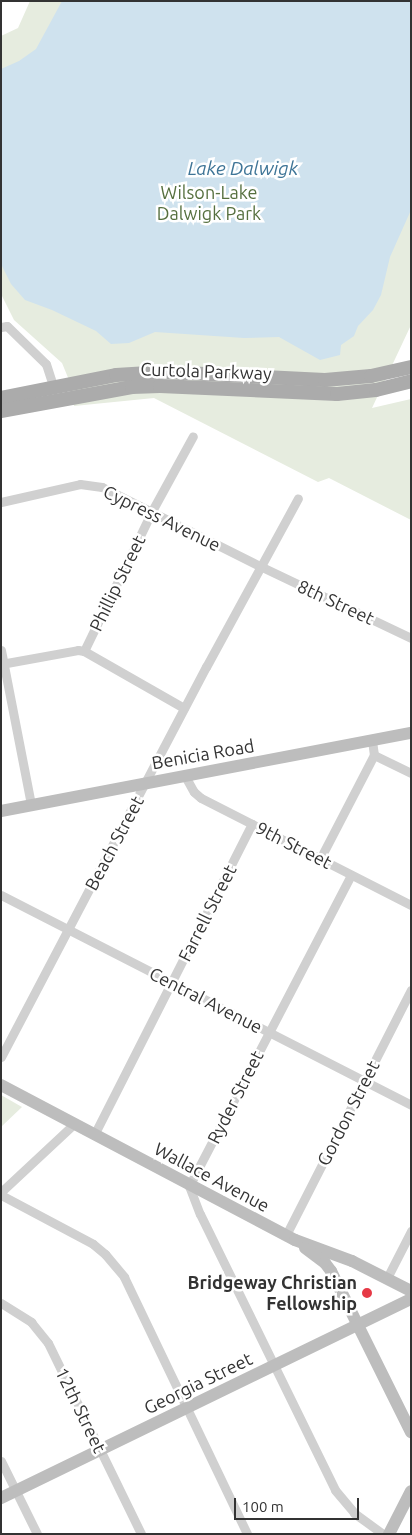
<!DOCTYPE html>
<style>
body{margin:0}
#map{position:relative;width:412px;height:1535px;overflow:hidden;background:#fff;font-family:Ubuntu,sans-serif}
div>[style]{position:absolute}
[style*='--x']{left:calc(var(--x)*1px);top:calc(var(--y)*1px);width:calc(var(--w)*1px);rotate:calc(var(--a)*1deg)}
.green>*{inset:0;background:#e6ecdf}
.water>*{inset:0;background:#cfe2ee}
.street>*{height:9px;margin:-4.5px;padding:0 4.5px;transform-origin:4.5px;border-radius:4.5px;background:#d0d0d0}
.secondary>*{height:12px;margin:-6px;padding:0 6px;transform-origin:6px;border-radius:6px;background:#bdbdbd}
.primary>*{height:14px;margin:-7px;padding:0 7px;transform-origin:7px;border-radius:7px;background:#ababab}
.dots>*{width:14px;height:14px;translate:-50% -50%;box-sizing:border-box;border:2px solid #fff;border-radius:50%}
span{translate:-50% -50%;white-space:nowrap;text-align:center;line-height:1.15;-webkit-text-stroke:5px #fff;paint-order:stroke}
.park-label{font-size:18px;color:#56703f}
.street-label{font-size:18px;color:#333}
.poi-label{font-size:18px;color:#333;font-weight:700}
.right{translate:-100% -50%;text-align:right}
.water-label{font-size:19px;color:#3f7597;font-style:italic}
.frame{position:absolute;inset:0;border:2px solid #333;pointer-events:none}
.scale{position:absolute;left:234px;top:1498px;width:125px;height:22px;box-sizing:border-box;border:2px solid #333;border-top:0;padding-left:6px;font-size:15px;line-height:18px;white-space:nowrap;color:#333;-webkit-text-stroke:4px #fff;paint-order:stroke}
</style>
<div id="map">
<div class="green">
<div style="clip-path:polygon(30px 1px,411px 1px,411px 325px,372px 408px,411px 399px,411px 520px,329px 478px,318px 482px,154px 398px,74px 406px,69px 380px,62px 363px,14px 320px,1px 294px,1px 36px,18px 28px)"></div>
<div style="clip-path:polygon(1px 1095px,22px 1107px,1px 1127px)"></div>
</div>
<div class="water">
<div style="clip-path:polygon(62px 1px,411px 1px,411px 210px,390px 257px,381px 295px,373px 310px,358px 326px,354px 336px,341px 345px,340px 355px,320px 360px,279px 337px,244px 338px,155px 332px,129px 343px,111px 344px,96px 331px,52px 310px,25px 300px,11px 284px,1px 264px,1px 69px,19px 61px,36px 49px)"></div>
</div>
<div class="street">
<div style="--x:1;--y:327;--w:6;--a:-9"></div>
<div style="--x:7;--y:326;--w:54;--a:44.3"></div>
<div style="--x:46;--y:364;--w:25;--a:72"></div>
<div style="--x:1;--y:502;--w:81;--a:-12.8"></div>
<div style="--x:80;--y:484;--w:22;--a:8"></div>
<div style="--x:102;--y:487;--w:179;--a:26.6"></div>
<div style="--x:262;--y:567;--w:165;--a:25.5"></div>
<div style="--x:1;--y:650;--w:158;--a:79"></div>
<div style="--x:84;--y:651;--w:156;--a:-64.1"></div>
<div style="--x:152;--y:511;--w:85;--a:-61.3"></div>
<div style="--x:1;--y:664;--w:78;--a:-10.3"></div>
<div style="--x:78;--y:650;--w:6;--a:9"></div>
<div style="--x:84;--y:651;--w:115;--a:29.7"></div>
<div style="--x:374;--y:755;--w:41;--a:25.9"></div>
<div style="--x:185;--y:776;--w:18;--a:61"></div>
<div style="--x:194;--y:792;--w:9;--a:41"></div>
<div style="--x:201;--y:798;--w:236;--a:27"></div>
<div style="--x:320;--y:859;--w:117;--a:-62.6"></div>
<div style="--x:374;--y:755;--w:15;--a:-98"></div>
<div style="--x:351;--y:875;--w:351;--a:117.5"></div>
<div style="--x:189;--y:1186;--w:30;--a:69"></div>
<div style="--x:200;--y:1214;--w:307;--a:63.9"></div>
<div style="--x:335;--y:1490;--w:30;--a:50"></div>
<div style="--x:354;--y:1513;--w:36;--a:36"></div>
<div style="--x:1;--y:895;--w:461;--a:27.1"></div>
<div style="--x:1;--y:1057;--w:441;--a:-62.3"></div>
<div style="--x:206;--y:667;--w:192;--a:-61.4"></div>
<div style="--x:94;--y:1135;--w:349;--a:-63.1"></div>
<div style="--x:1;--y:1192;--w:100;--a:-43"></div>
<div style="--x:1;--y:1195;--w:104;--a:28"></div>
<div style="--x:93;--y:1244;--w:16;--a:40"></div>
<div style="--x:105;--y:1254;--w:30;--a:50"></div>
<div style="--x:124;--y:1277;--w:285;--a:64.4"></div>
<div style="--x:286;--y:1235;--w:275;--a:-63"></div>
<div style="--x:387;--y:1278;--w:53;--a:-62.9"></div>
<div style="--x:1;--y:1303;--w:36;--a:32"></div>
<div style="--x:31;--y:1322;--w:27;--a:51"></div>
<div style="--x:48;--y:1343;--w:212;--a:64"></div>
<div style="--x:1;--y:1461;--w:81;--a:63.7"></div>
</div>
<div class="secondary">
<div style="--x:1;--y:811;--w:417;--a:-10.8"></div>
<div style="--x:1;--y:1085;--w:332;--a:27.8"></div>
<div style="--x:295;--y:1240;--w:61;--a:20.2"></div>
<div style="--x:352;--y:1261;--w:66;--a:27"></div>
<div style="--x:305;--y:1248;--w:25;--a:37"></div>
<div style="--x:325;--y:1263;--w:10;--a:53"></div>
<div style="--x:331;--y:1271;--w:180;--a:63.6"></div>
<div style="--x:1;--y:1498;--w:456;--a:-25.9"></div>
<div style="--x:389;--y:1534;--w:48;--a:-62.9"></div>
</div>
<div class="primary">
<div style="--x:1;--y:398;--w:117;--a:-11.3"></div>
<div style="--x:116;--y:375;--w:49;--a:-3.5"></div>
<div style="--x:165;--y:372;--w:160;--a:2.9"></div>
<div style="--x:325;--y:380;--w:46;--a:-5"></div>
<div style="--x:371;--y:376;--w:41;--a:-12.7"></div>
<div style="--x:1;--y:411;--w:133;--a:-10.4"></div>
<div style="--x:132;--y:387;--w:28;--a:-2"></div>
<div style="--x:160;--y:386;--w:177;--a:2.6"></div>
<div style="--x:337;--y:394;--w:39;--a:-6"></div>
<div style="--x:376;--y:390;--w:36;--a:-14"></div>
</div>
<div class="dots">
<div style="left:367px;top:1293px;background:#e63946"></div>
</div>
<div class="park-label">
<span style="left:209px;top:203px">Wilson-Lake<br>Dalwigk Park</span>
</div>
<div class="street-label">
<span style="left:206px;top:371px;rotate:2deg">Curtola Parkway</span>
<span style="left:162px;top:518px;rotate:26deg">Cypress Avenue</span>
<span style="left:117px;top:583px;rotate:-64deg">Phillip Street</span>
<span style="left:336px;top:602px;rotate:25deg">8th Street</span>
<span style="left:203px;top:754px;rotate:-10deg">Benicia Road</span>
<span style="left:114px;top:843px;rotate:-62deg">Beach Street</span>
<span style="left:294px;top:845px;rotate:27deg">9th Street</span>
<span style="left:207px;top:913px;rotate:-63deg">Farrell Street</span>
<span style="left:206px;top:1000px;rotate:27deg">Central Avenue</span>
<span style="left:235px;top:1097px;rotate:-63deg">Ryder Street</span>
<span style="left:348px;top:1113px;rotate:-63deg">Gordon Street</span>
<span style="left:212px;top:1177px;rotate:28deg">Wallace Avenue</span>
<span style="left:198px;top:1383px;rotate:-26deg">Georgia Street</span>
<span style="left:81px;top:1410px;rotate:64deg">12th Street</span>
</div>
<div class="poi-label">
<span class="right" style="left:357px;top:1293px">Bridgeway Christian<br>Fellowship</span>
</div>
<div class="water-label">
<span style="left:243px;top:169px">Lake Dalwigk</span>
</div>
<div class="frame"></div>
<div class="scale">100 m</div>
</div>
